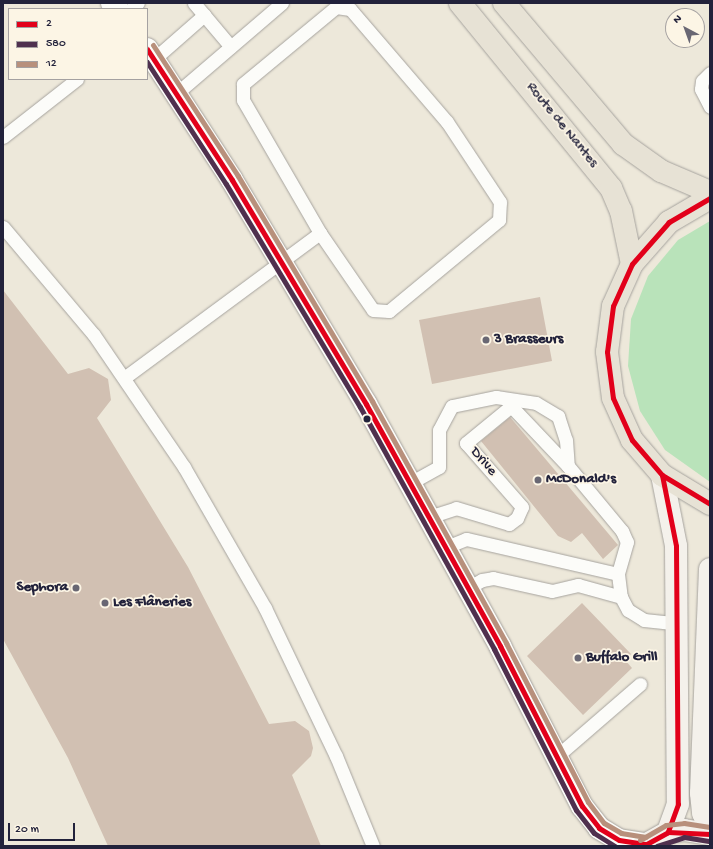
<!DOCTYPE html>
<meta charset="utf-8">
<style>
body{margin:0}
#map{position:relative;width:713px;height:849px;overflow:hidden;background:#ede8da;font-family:"Gochi Hand",sans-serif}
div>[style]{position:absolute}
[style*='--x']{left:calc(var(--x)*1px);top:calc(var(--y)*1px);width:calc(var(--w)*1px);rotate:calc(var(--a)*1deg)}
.green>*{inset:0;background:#b9e3ba}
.building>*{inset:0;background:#d1c0b2}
.roads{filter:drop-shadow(0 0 1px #a6a39e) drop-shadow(0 0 1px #a6a39e)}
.lane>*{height:13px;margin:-6.5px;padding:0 6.5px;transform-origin:6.5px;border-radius:6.5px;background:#fcfcf9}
.street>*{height:22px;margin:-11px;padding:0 11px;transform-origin:11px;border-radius:11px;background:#fcfcf9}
.secondary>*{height:22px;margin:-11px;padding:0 11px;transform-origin:11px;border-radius:11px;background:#f4f1eb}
.primary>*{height:22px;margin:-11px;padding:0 11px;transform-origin:11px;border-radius:11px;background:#e7e2d5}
.highway>*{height:22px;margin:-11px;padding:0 11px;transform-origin:11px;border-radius:11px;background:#e7e2d5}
.bus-1>*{height:5px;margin:-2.5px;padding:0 2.5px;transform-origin:2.5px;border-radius:2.5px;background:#e2001a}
.bus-2>*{height:5px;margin:-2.5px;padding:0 2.5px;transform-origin:2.5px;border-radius:2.5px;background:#4f304e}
.bus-3>*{height:5px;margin:-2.5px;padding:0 2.5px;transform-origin:2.5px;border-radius:2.5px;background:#b8907c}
.dots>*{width:11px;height:11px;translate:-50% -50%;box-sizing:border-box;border:2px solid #fcf5e5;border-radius:50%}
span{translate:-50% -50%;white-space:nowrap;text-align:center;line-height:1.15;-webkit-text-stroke:3.5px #fcf5e5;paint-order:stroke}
.street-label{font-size:15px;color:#22223b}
.poi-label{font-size:15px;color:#22223b;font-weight:700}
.left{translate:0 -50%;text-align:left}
.right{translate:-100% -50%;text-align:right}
.frame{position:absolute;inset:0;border:4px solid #22223b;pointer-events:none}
.legend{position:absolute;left:8px;top:8px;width:140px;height:72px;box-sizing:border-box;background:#fcf5e5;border:1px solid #a5a1a1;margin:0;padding:5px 7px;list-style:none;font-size:12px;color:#22223b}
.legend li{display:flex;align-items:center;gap:8px;height:20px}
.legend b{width:20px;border:1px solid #a5a1a1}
.north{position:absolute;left:665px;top:8px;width:40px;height:40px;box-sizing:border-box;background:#fcf5e5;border:1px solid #a5a1a1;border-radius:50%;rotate:319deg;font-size:11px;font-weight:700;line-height:16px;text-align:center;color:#22223b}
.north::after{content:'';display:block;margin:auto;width:14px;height:18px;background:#696773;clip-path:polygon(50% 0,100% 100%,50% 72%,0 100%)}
.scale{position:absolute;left:8px;top:823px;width:67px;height:18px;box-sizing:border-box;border:2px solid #22223b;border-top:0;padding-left:5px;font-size:12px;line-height:14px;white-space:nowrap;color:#22223b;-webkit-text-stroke:3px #fcf5e5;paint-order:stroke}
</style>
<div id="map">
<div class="green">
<div style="clip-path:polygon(710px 221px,710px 482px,665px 450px,640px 411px,628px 366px,631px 319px,648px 276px,678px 240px)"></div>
</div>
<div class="building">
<div style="clip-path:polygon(3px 290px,68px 374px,89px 368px,108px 379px,111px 400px,97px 418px,188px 567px,269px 724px,295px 721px,309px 731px,313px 748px,311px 756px,292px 775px,321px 846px,108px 846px,68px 758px,3px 639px)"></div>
<div style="clip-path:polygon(540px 297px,552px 361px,432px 384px,419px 320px)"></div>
<div style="clip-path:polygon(510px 417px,618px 545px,603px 559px,582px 533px,571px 542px,558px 536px,481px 441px)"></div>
<div style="clip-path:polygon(582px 603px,631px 654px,625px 660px,632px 668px,583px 715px,527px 656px)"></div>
</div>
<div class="roads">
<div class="lane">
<div style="--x:194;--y:3;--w:57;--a:49.9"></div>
<div style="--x:131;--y:9;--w:9;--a:-41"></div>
<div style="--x:154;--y:59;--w:67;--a:-41.3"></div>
<div style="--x:710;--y:73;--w:11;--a:135"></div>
<div style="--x:702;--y:81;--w:8;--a:97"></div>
<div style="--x:701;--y:89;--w:20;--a:63"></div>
<div style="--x:178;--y:92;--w:137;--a:-40.6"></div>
<div style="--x:3;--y:137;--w:94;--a:-38.1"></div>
<div style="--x:3;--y:227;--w:141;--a:49.9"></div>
<div style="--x:94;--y:335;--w:160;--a:55.7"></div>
<div style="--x:184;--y:467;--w:163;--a:60.1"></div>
<div style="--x:265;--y:608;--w:164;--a:64.4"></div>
<div style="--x:336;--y:756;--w:97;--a:67.7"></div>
<div style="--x:124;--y:378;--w:244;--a:-36.5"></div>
<div style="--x:320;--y:233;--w:93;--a:55.5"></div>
<div style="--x:373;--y:310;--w:16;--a:4"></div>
<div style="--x:389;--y:311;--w:143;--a:-39.6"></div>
<div style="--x:499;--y:220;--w:18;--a:-87"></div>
<div style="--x:500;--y:202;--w:96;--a:-123.5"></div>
<div style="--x:447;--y:122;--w:149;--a:-130.6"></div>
<div style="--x:350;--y:9;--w:14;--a:-172"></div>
<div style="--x:336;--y:7;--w:121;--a:140.4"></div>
<div style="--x:243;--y:84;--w:16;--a:90"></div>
<div style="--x:243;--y:100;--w:154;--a:59.9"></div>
<div style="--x:410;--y:483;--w:33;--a:-29"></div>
<div style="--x:439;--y:467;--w:37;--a:-90"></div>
<div style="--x:439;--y:430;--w:27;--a:-62"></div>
<div style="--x:452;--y:406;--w:45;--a:-11.6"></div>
<div style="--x:496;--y:397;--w:40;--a:8.5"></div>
<div style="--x:536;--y:403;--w:26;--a:31"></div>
<div style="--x:558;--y:416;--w:25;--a:72"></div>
<div style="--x:566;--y:440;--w:26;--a:86"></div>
<div style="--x:429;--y:517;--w:28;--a:-18"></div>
<div style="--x:456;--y:508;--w:55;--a:16.8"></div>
<div style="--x:509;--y:524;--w:10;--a:-37"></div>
<div style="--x:517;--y:518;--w:12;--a:-66"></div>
<div style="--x:522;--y:507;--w:85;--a:-131.2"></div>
<div style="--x:466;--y:443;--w:58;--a:-39.4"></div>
<div style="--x:511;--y:406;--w:83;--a:46.5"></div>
<div style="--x:568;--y:466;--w:85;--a:50.3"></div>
<div style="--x:622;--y:531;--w:12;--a:66"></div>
<div style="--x:627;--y:542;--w:33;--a:106"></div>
<div style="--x:618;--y:574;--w:156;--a:-167"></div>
<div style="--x:466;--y:539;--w:22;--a:158"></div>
<div style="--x:618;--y:574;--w:23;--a:83"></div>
<div style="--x:621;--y:597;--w:15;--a:62"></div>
<div style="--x:628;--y:610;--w:19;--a:32"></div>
<div style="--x:644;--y:620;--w:31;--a:6"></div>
<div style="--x:468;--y:588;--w:16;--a:-30"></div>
<div style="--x:482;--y:580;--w:11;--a:-10"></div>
<div style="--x:493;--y:578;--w:60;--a:12.4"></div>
<div style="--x:552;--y:591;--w:27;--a:-13"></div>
<div style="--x:578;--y:585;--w:45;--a:15.6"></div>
<div style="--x:557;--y:756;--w:110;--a:-40.9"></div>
</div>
<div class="street">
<div style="--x:112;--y:3;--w:8;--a:50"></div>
<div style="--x:147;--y:49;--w:156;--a:57"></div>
<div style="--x:232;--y:180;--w:261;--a:59.1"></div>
<div style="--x:366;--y:404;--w:277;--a:61"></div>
<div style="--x:500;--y:646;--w:180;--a:62.9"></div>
<div style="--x:582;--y:806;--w:28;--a:52"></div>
<div style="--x:599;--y:828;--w:23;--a:31"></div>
<div style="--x:619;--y:840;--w:26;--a:9"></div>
</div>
<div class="secondary">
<div style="--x:662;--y:475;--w:72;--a:78.8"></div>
<div style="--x:676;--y:546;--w:258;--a:89.6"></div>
<div style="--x:678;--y:804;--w:30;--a:110"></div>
<div style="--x:710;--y:569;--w:224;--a:92.3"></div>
<div style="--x:701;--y:793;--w:20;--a:84"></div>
<div style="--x:703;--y:813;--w:17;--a:65"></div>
<div style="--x:643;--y:846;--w:29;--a:-29"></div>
<div style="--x:668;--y:832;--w:16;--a:-7"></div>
<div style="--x:684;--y:830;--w:26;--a:9"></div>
</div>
<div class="primary">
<div style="--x:710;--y:198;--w:48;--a:149.7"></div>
<div style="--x:669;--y:222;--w:56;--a:131.4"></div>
<div style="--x:632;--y:264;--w:46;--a:114.3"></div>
<div style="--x:613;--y:306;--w:46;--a:97.4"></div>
<div style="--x:607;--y:352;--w:46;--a:82.6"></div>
<div style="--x:613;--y:398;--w:46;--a:65.7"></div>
<div style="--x:632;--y:440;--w:46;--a:49.4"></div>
<div style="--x:662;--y:475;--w:56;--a:31.1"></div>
</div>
<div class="highway">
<div style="--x:460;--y:3;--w:239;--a:50.8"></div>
<div style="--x:611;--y:188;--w:25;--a:67"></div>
<div style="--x:621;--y:211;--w:54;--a:78.3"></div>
<div style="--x:504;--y:3;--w:185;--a:49.8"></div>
<div style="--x:623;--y:144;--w:47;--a:35.4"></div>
<div style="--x:661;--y:171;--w:53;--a:23.2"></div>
</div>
</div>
<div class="bus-1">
<div style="--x:147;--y:49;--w:156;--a:57"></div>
<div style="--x:232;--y:180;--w:261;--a:59.1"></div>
<div style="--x:366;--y:404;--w:277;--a:61"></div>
<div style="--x:500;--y:646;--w:180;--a:62.9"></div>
<div style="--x:582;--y:806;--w:28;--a:52"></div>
<div style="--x:599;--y:828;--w:23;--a:31"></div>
<div style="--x:619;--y:840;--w:26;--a:9"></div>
<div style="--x:710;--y:198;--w:48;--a:149.7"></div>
<div style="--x:669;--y:222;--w:56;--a:131.4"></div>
<div style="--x:632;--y:264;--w:46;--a:114.3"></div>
<div style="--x:613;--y:306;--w:46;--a:97.4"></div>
<div style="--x:607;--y:352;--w:46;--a:82.6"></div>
<div style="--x:613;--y:398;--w:46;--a:65.7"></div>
<div style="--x:632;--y:440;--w:46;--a:49.4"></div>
<div style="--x:662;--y:475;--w:56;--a:31.1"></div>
<div style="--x:662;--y:475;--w:72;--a:78.8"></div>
<div style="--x:676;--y:546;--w:258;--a:89.6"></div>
<div style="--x:678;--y:804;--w:30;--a:110"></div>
<div style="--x:643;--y:846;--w:29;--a:-29"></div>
<div style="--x:668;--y:832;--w:42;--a:2.7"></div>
</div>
<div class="bus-2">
<div style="--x:147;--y:62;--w:145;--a:57.1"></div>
<div style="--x:226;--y:184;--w:260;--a:59"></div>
<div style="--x:360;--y:407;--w:277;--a:61"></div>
<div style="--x:494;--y:649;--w:181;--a:63"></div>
<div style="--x:576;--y:810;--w:29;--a:52"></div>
<div style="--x:594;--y:833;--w:25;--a:32"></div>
<div style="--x:657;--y:846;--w:28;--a:-18"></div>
<div style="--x:684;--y:837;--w:25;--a:9"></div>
</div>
<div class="bus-3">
<div style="--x:153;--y:45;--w:156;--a:57"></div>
<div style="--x:238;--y:176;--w:262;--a:59.2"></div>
<div style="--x:372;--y:401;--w:277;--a:61"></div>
<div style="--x:506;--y:643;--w:179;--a:62.7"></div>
<div style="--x:588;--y:802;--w:26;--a:53"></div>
<div style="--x:604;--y:823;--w:20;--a:30"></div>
<div style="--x:621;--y:833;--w:25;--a:9"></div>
<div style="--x:640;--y:840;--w:30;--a:-30"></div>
<div style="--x:666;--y:825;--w:18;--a:-6"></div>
<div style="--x:684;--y:823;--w:26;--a:9"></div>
</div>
<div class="dots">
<div style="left:486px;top:340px;background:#696773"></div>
<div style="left:367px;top:419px;background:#22223b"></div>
<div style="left:538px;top:480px;background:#696773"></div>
<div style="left:76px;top:588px;background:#696773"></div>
<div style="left:105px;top:603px;background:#696773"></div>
<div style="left:578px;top:658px;background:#696773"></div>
</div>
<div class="street-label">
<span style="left:562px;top:125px;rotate:51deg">Route de Nantes</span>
<span style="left:483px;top:462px;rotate:49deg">Drive</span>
</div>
<div class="poi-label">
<span class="left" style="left:494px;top:340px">3 Brasseurs</span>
<span class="left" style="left:546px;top:480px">McDonald's</span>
<span class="right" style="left:68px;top:588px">Sephora</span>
<span class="left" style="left:113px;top:603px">Les Flâneries</span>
<span class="left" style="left:586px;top:658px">Buffalo Grill</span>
</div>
<div class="frame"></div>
<ul class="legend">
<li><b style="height:5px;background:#e2001a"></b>2</li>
<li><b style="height:5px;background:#4f304e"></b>580</li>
<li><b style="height:5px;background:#b8907c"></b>12</li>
</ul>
<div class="north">N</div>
<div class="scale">20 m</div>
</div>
